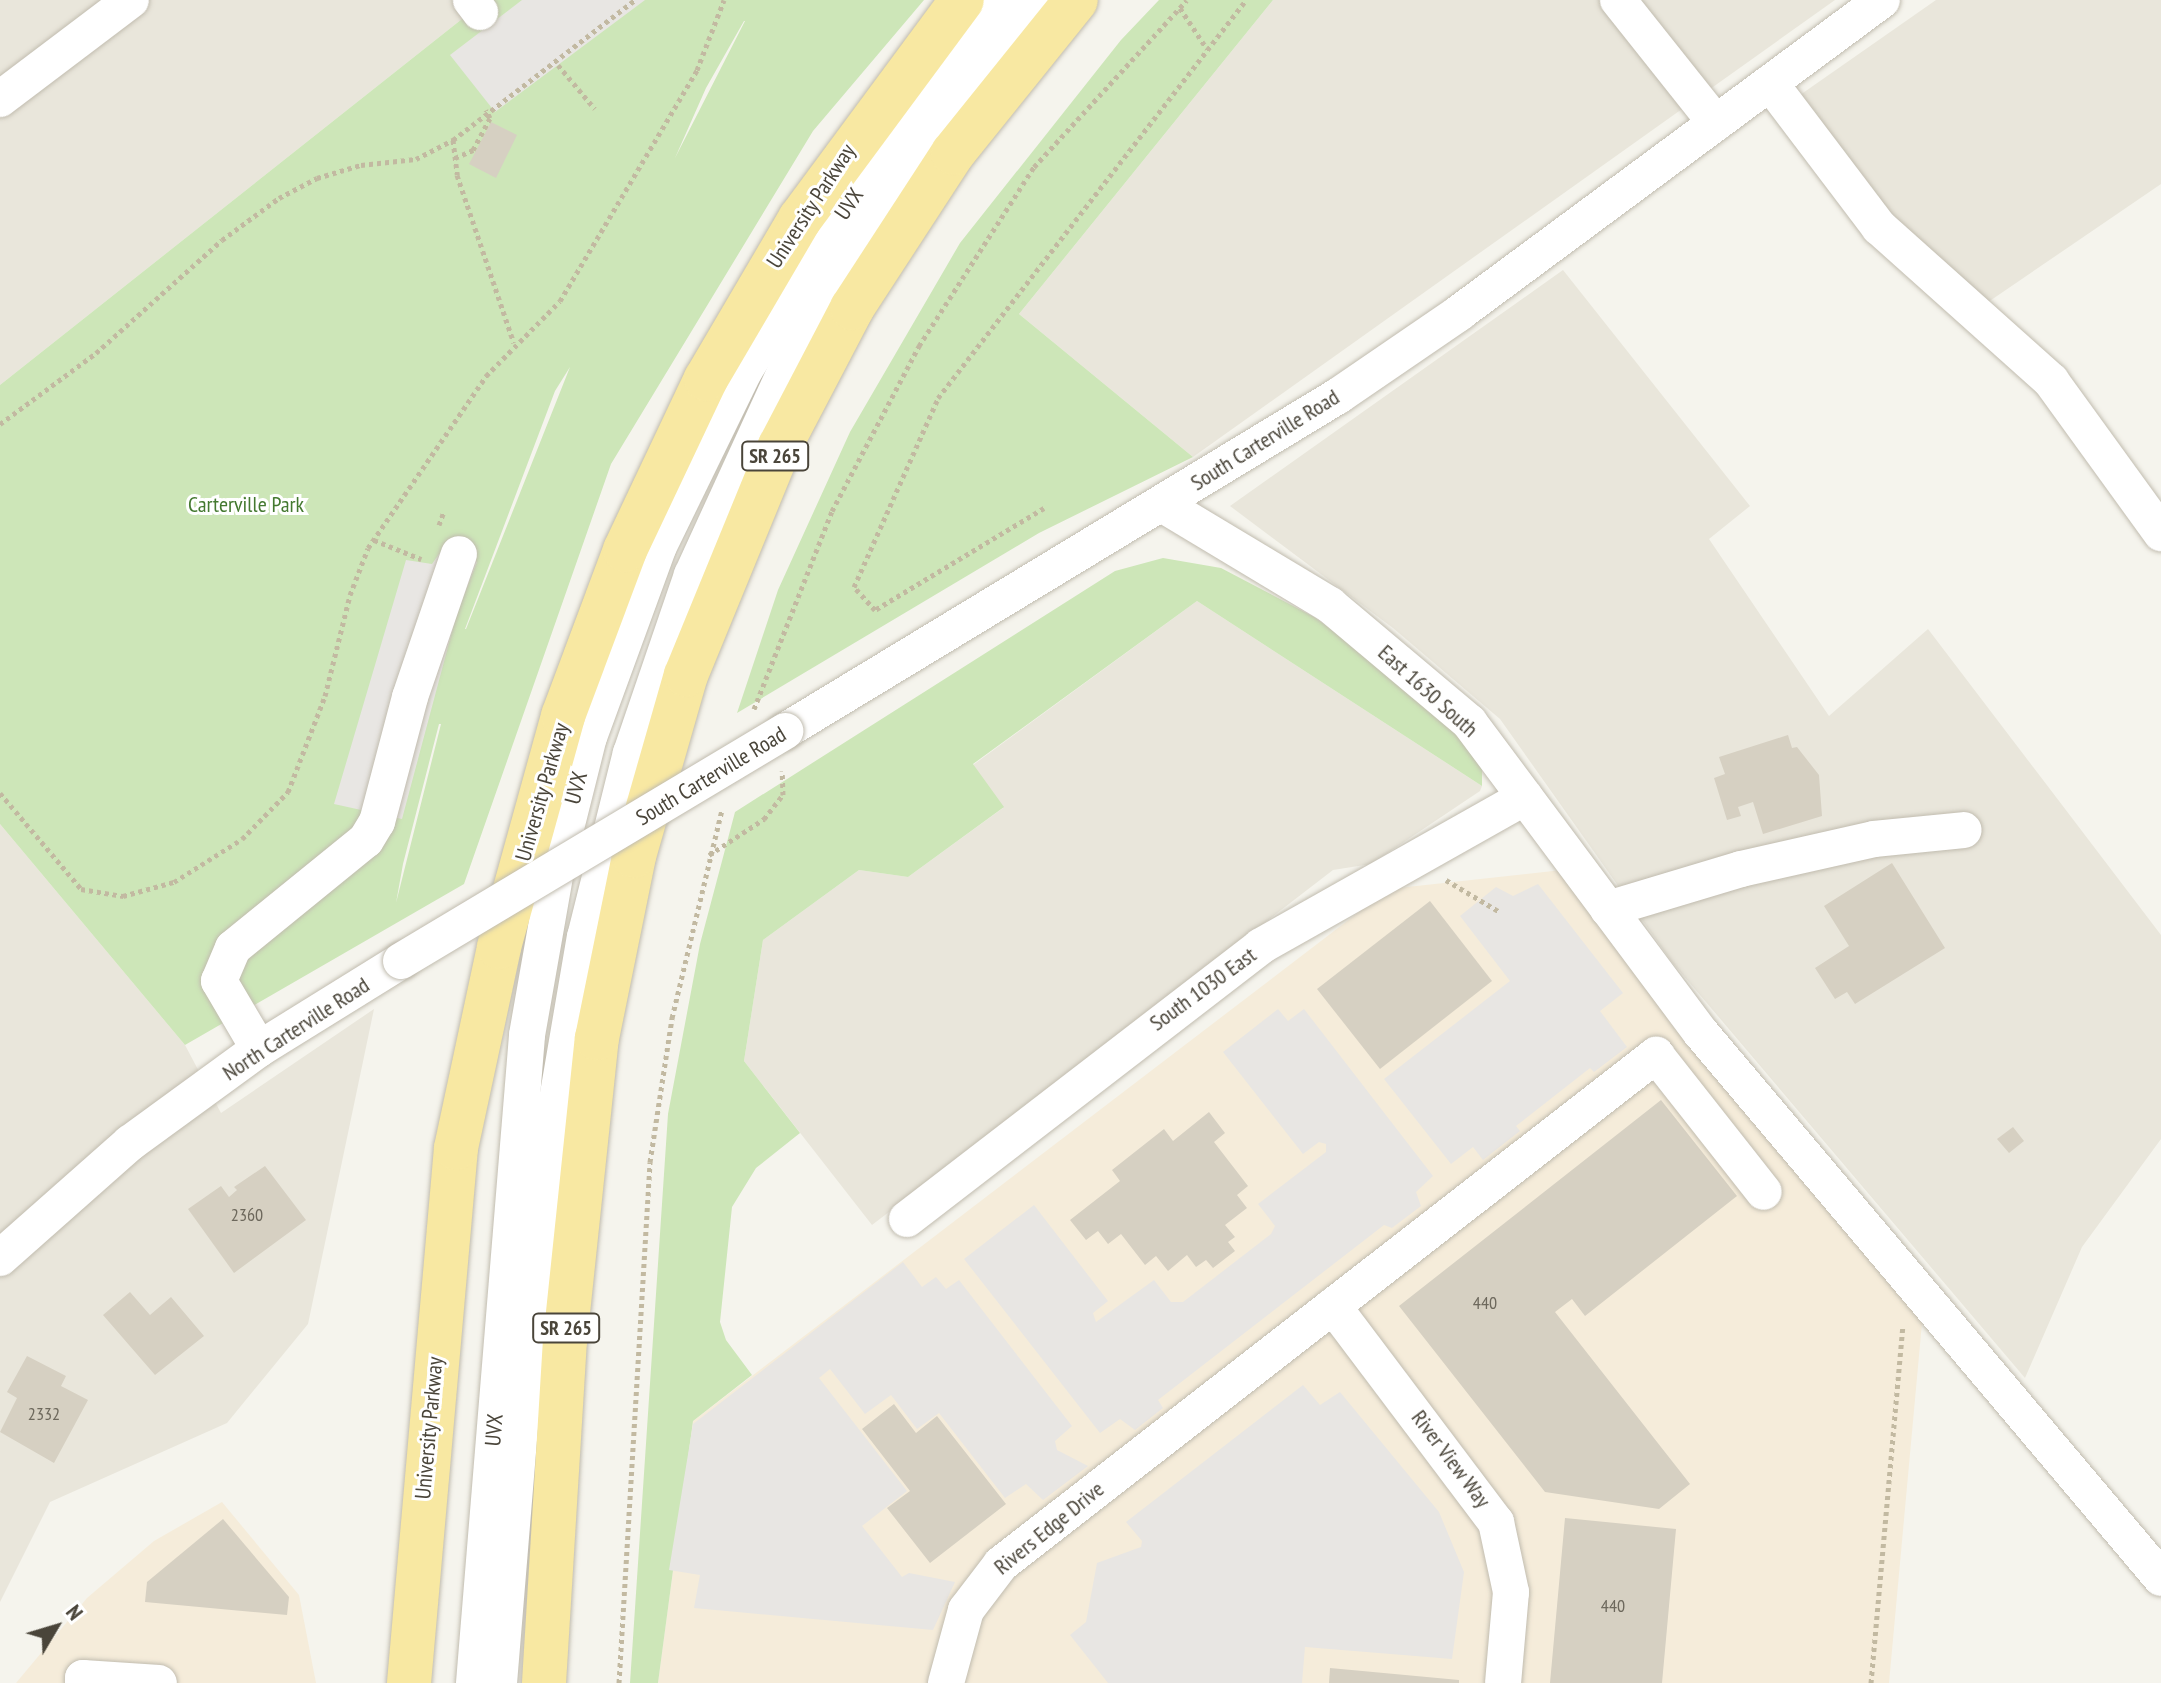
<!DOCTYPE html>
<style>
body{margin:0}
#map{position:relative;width:2161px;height:1683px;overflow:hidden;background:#f5f4ed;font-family:"PT Sans Narrow",sans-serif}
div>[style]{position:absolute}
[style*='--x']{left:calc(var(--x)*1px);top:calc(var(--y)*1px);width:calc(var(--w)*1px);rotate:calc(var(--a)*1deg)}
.residential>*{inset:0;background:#e9e6db}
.commercial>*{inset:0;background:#f5ecda}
.green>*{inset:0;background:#cde6b8}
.parking>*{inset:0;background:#e8e6e3}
.building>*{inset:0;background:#d6d0c2}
.path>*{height:5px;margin-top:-2.5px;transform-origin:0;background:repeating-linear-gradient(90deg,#c2b9a1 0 4px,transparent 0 8px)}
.roads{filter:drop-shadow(0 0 2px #c1bcaf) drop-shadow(0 0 2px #c1bcaf)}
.minor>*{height:36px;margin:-18px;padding:0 18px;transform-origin:18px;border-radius:18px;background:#fff}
.major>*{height:44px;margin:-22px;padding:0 22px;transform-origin:22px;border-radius:22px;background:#f8e8a2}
.bridges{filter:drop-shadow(0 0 2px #c1bcaf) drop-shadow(0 0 2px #c1bcaf)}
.minor-bridge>*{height:36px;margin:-18px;padding:0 18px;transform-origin:18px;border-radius:18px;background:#fff}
span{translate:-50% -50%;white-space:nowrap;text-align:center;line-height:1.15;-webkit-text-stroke:6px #fff;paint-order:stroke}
.number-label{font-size:18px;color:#6d685c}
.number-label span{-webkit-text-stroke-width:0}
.shield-label span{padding:2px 6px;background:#fff;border:2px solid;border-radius:6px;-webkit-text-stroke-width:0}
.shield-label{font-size:20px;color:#4a453a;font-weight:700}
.street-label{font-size:22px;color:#4a453a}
.park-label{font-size:22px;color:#447930}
.north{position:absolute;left:16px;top:1587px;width:80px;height:80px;-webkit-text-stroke:6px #fff;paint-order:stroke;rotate:52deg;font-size:22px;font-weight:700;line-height:32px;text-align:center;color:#4a453a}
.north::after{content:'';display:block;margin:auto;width:28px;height:36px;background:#4a453a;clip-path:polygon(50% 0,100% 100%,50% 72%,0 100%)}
</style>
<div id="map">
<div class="residential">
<div style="clip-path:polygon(0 0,486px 0,0 385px)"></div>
<div style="clip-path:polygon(1273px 0,1835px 0,1193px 457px,1019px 314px)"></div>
<div style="clip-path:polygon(1936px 0,2161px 0,2161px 184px,1975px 311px,1790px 102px)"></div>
<div style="clip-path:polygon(1563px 270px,1750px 506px,1709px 539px,1829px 716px,1928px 629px,2161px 935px,2161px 1139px,2082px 1247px,2025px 1378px,1672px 962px,1500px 719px,1393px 628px,1230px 506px)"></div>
<div style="clip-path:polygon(1197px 601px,1482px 786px,1480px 791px,1371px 864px,1333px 870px,872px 1225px,744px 1061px,763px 940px,859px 870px,908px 877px,1003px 808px,973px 765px)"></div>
<div style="clip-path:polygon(0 824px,185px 1045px,221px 1113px,374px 1009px,308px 1324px,227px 1423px,50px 1502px,0 1602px)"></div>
</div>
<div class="commercial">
<div style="clip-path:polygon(1562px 870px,1922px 1323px,1889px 1683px,658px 1683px,693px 1421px,1389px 889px)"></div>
<div style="clip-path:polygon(222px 1502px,299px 1595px,316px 1683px,16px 1683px,87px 1598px,154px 1541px)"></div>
</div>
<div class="green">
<div style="clip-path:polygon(evenodd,486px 0,924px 0,813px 131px,611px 464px,464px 884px,185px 1045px,0 824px,0 385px,486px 0,744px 21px,745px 21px,675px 158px,706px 88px,744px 21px,486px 0,570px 367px,466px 629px,465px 629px,555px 391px,570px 367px,486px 0,439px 724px,441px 724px,396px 903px,403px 864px,439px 724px)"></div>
<div style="clip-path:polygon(1159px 0,1273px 0,1019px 314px,1193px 457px,1039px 533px,737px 713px,778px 590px,850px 432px,960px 243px,1121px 40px)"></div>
<div style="clip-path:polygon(1163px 558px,1221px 568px,1314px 617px,1377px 661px,1431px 705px,1482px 762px,1482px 786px,1197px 601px,973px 764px,1004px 807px,908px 877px,859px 870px,763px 940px,744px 1061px,800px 1133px,756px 1168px,732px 1207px,720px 1322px,726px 1340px,752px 1375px,693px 1421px,658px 1683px,630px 1683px,668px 1114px,700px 944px,735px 812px,1115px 571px)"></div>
</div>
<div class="parking">
<div style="clip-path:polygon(522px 0,645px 0,495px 112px,450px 55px)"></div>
<div style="clip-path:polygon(444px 547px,477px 562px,457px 613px,402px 819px,334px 804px,406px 560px,432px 564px)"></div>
<div style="clip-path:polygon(1538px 884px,1623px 993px,1600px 1011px,1627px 1047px,1594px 1072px,1590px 1068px,1516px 1126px,1520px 1131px,1483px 1160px,1473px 1147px,1451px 1164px,1384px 1079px,1510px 981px,1460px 916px,1496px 887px,1513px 896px)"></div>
<div style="clip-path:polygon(1278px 1009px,1288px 1021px,1304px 1009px,1433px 1176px,1416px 1192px,1421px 1206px,1392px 1228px,1384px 1225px,1158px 1400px,1163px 1408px,1135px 1430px,1120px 1419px,1100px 1433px,964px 1259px,1034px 1205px,1108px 1301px,1093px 1313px,1096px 1322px,1154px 1280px,1171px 1302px,1183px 1302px,1271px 1234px,1275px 1226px,1258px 1204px,1326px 1152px,1326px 1144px,1319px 1142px,1303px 1154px,1223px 1052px)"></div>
<div style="clip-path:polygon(903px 1262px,922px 1287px,936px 1277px,946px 1289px,959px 1280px,1072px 1426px,1055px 1441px,1057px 1450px,1088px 1466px,1043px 1500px,1026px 1484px,1005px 1498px,939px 1413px,917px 1429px,891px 1395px,865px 1414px,830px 1369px,819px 1378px,907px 1491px,862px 1526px,902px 1577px,909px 1573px,955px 1582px,933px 1630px,694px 1608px,700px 1575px,669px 1570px,693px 1424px)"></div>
<div style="clip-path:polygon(1303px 1385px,1320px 1405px,1340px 1392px,1439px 1512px,1464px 1572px,1452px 1659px,1305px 1647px,1302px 1683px,1108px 1683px,1070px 1635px,1086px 1622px,1097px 1563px,1141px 1547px,1142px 1541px,1126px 1522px)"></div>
</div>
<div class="building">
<div style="clip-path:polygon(491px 122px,517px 135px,496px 178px,469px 164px)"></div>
<div style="clip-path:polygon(1788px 735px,1792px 748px,1797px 747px,1819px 775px,1822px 816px,1763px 834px,1753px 802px,1738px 807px,1741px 816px,1727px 820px,1714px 778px,1725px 774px,1719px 757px)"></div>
<div style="clip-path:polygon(1892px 863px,1945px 948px,1855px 1004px,1847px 992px,1835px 999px,1815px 968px,1849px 946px,1824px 906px)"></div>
<div style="clip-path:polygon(1430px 901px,1492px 981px,1380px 1069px,1317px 989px)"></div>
<div style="clip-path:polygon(1661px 1100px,1737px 1196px,1585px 1316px,1572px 1299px,1555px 1312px,1690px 1484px,1659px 1509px,1545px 1492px,1399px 1306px)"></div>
<div style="clip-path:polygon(1209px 1112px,1225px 1133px,1214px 1142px,1248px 1186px,1237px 1195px,1247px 1208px,1225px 1225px,1235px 1237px,1228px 1242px,1235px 1251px,1213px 1268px,1206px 1260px,1196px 1267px,1187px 1255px,1168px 1271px,1156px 1256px,1145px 1265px,1121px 1234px,1108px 1244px,1098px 1231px,1086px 1240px,1070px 1220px,1120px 1181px,1112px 1170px,1164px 1129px,1173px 1141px)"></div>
<div style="clip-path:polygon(2013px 1127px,2024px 1141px,2009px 1153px,1997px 1139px)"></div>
<div style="clip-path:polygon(265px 1166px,306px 1220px,234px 1273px,188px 1209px,221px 1186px,229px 1197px,237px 1190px,234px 1187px)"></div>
<div style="clip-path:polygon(130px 1292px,150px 1315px,171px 1297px,204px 1336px,155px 1375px,103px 1315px)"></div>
<div style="clip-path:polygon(27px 1356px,66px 1376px,61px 1386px,88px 1400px,54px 1463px,0 1432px,17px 1398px,7px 1392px)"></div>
<div style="clip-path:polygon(894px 1404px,916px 1433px,937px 1416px,1006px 1504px,930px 1563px,887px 1508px,910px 1491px,862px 1429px)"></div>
<div style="clip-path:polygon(1565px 1518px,1676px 1529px,1662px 1683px,1550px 1683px)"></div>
<div style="clip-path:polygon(223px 1519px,289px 1597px,287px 1615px,145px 1602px,147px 1582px)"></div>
<div style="clip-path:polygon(1330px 1668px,1459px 1680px,1459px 1683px,1329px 1683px)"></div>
</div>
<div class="path">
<div style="--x:1180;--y:8;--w:49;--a:56.6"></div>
<div style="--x:558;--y:65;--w:57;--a:49.9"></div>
<div style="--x:453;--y:140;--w:35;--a:83"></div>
<div style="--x:457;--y:175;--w:177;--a:71.3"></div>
<div style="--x:455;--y:158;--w:20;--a:-24"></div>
<div style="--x:473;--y:150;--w:36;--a:-62"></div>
<div style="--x:490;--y:118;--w:9;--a:-117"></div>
<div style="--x:0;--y:424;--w:119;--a:-36.5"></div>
<div style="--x:96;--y:353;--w:169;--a:-41.9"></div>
<div style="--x:222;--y:240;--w:71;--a:-36.4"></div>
<div style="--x:279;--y:198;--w:43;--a:-27.8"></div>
<div style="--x:317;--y:178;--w:46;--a:-16.5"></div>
<div style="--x:361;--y:165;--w:55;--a:-6.2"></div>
<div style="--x:416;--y:159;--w:42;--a:-27.2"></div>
<div style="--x:453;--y:140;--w:230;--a:-37.6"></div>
<div style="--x:1044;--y:508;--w:197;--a:148.9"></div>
<div style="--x:875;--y:610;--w:31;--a:-132"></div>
<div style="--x:854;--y:587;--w:207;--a:-66"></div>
<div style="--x:938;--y:398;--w:503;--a:-52.26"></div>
<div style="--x:439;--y:525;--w:15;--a:-70"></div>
<div style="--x:374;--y:540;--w:51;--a:22"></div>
<div style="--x:754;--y:709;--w:213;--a:-68.5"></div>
<div style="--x:832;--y:511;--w:187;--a:-62.2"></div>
<div style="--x:919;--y:346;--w:213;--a:-57.3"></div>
<div style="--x:1034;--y:167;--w:226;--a:-47.5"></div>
<div style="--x:0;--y:793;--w:126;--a:49.8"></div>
<div style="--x:81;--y:889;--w:43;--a:9.5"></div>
<div style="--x:123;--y:896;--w:53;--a:-15.4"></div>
<div style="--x:174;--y:882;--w:80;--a:-32.3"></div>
<div style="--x:242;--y:839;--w:66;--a:-45.6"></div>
<div style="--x:288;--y:792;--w:103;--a:-68.9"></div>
<div style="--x:325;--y:696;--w:104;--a:-76.1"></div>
<div style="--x:350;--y:595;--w:50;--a:-69"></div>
<div style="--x:368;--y:548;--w:209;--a:-55.5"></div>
<div style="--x:486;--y:376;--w:105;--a:-45.4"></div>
<div style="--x:560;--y:301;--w:269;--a:-59.3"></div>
<div style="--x:697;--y:70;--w:75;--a:-68.9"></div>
<div style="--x:709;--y:855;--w:66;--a:-33.2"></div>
<div style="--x:764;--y:819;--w:31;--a:-52"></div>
<div style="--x:783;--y:795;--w:24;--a:-92"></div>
<div style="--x:1446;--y:880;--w:63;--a:30.7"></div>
<div style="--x:619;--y:1683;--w:522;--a:-86.59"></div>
<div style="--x:650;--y:1162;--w:146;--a:-81.3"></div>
<div style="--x:672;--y:1018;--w:214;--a:-76.5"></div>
<div style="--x:1871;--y:1683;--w:358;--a:-84.9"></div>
</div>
<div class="roads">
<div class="minor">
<div style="--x:471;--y:0;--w:15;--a:53"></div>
<div style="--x:1618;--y:0;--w:157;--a:51.5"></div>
<div style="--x:1770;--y:83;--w:181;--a:52.9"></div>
<div style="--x:1879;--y:227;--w:231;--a:41.8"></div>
<div style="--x:2051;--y:381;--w:188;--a:54.1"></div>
<div style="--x:0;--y:99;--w:164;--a:-37.1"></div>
<div style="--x:1162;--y:504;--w:196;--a:31"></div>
<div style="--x:1330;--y:605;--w:182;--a:40.1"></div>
<div style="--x:1469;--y:722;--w:388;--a:53.3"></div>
<div style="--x:1701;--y:1033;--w:713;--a:49.83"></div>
<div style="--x:785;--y:731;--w:647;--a:-31.21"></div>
<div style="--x:1338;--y:396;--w:147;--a:-34.4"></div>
<div style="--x:1459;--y:313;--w:526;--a:-36.5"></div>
<div style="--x:1608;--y:909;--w:139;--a:-16.7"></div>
<div style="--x:1741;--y:869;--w:136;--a:-12.7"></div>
<div style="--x:1874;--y:839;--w:90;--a:-5.7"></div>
<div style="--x:259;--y:1049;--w:79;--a:-120.5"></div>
<div style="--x:219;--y:981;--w:36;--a:-67"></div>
<div style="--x:233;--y:948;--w:171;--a:-39.1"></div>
<div style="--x:366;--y:840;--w:21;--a:-59"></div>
<div style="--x:377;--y:822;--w:129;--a:-75.2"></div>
<div style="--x:410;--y:697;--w:151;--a:-71.1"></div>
<div style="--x:907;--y:1219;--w:447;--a:-37.6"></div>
<div style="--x:1261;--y:946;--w:303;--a:-29.4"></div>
<div style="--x:0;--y:1258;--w:174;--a:-41.5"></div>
<div style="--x:130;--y:1143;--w:160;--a:-36.1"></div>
<div style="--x:259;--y:1049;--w:167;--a:-31.8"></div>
<div style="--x:1333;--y:1306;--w:271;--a:53"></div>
<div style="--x:1496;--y:1522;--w:72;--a:77.9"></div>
<div style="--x:1511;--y:1592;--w:91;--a:95"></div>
<div style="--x:83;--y:1683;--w:5;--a:-90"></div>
<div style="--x:83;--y:1678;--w:76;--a:3.8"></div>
<div style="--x:474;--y:1683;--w:650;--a:-85.32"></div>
<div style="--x:527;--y:1035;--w:174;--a:-80"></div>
<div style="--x:557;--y:864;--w:131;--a:-75.9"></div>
<div style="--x:589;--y:737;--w:203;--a:-69.9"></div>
<div style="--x:659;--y:546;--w:196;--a:-64"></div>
<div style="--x:745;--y:370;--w:217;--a:-58"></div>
<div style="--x:860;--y:186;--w:233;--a:-53"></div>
<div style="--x:499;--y:1683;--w:339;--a:-85.3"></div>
<div style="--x:527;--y:1345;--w:211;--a:-83.5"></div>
<div style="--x:551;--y:1135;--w:201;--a:-80.3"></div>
<div style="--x:585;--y:937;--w:190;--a:-76"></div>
<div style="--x:631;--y:753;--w:188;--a:-71.1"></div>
<div style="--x:692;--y:575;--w:266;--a:-65.4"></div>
<div style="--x:803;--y:333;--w:258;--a:-57.4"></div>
<div style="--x:942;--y:116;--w:149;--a:-51"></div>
<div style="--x:946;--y:1683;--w:76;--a:-74.7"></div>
<div style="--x:966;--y:1610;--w:58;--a:-52.7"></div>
<div style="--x:1001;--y:1564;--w:830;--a:-37.85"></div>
<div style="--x:1656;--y:1055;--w:174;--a:51.8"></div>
</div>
<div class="major">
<div style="--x:409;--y:1683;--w:537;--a:-84.98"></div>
<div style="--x:456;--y:1148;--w:206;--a:-77.9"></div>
<div style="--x:499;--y:947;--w:240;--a:-74.5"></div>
<div style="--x:563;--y:716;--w:177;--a:-69.5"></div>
<div style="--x:625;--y:550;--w:189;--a:-64.7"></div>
<div style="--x:706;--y:379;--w:186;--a:-59.6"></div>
<div style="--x:800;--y:219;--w:272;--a:-53.5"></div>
<div style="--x:544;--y:1683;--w:343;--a:-86.5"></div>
<div style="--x:565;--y:1341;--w:305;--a:-84"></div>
<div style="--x:597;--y:1038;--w:186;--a:-78.5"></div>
<div style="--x:634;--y:856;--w:188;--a:-74"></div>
<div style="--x:686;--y:675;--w:248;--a:-67.7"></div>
<div style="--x:780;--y:446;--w:156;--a:-62.4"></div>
<div style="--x:852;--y:308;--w:185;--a:-56.9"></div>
<div style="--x:953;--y:153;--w:196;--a:-51.2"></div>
</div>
</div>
<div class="bridges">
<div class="minor-bridge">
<div style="--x:401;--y:961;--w:448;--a:-30.9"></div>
</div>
</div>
<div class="number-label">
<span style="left:247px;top:1215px">2360</span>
<span style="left:1485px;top:1303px">440</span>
<span style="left:44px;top:1414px">2332</span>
<span style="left:1613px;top:1606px">440</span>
</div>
<div class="shield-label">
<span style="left:775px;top:456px">SR 265</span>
<span style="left:566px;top:1328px">SR 265</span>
</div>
<div class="street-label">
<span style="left:849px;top:204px;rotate:-56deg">UVX</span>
<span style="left:811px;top:206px;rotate:-57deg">University Parkway</span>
<span style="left:1265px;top:440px;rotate:-32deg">South Carterville Road</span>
<span style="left:1428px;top:691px;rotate:42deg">East 1630 South</span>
<span style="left:711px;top:776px;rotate:-31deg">South Carterville Road</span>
<span style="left:576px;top:788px;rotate:-75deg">UVX</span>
<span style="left:542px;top:792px;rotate:-74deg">University Parkway</span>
<span style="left:1203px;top:989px;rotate:-36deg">South 1030 East</span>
<span style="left:296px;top:1029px;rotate:-33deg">North Carterville Road</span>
<span style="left:429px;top:1428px;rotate:-85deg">University Parkway</span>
<span style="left:494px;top:1430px;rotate:-85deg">UVX</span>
<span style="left:1451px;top:1459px;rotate:53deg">River View Way</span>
<span style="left:1049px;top:1528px;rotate:-39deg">Rivers Edge Drive</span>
</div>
<div class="park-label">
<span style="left:246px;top:505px">Carterville Park</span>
</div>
<div class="north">N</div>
</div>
